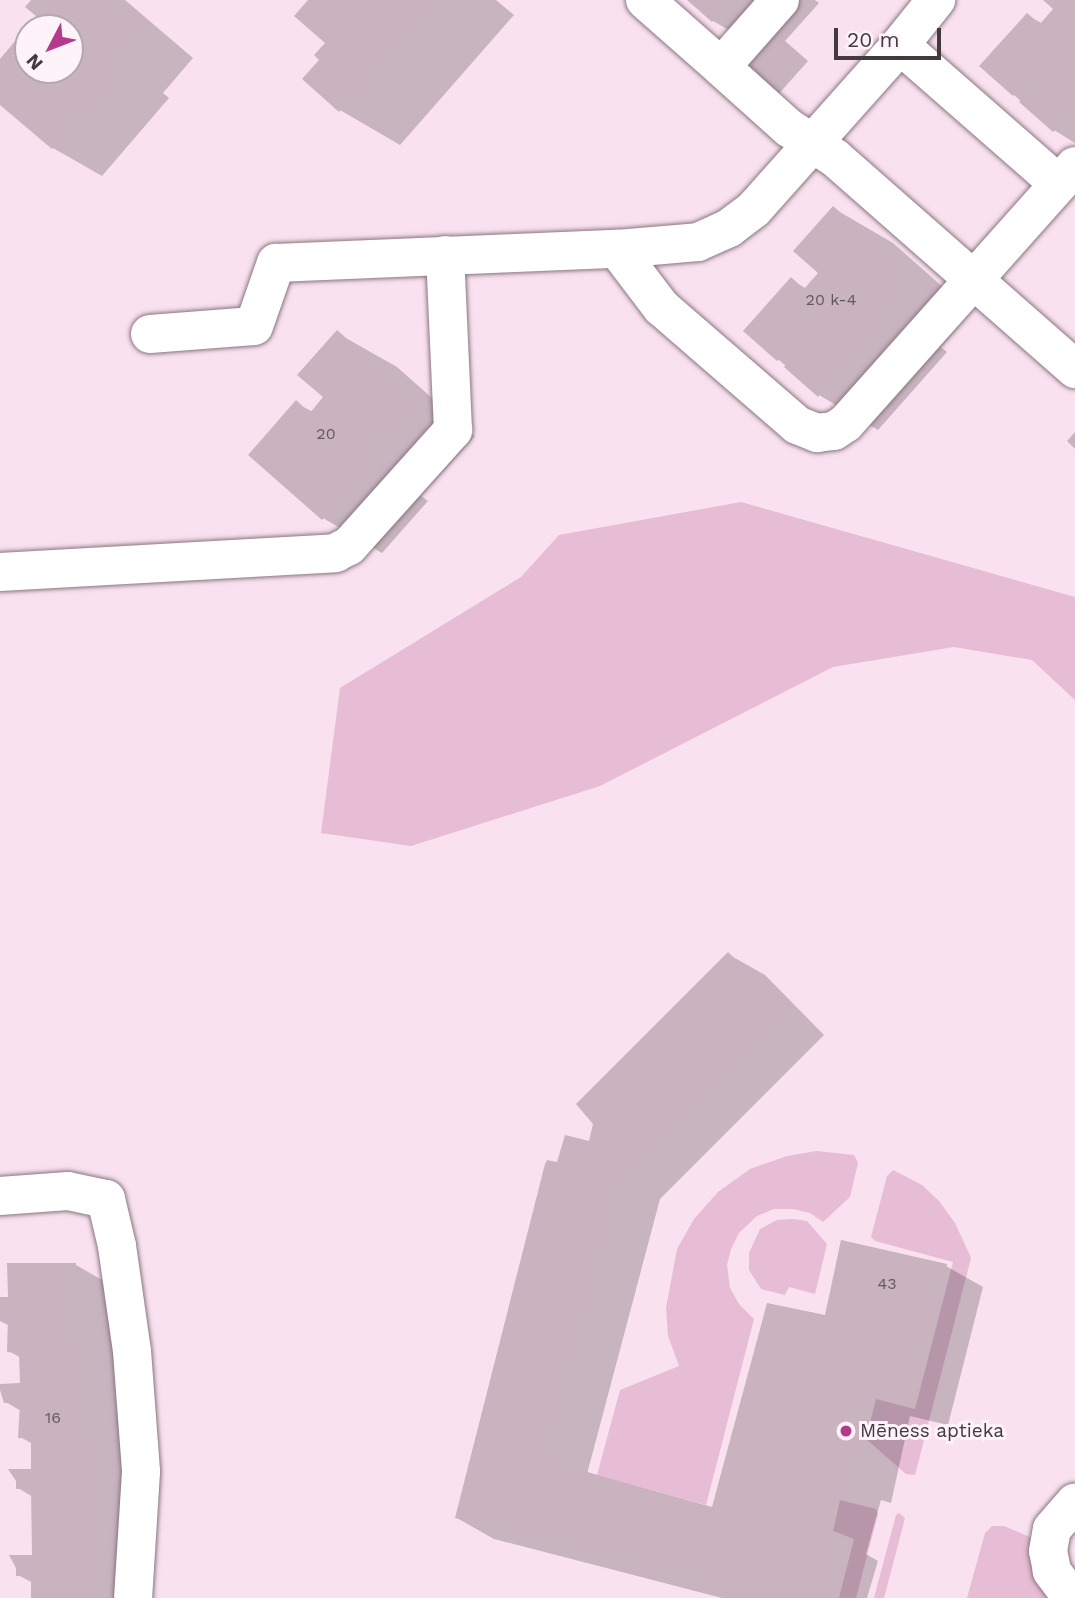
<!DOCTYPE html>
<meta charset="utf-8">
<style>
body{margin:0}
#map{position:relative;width:1075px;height:1598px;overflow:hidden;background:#f9e1ef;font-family:"Work Sans",sans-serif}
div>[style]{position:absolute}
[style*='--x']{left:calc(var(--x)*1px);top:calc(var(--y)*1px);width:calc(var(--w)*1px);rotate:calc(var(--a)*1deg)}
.green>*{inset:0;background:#e7bcd5}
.shadow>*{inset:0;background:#0003}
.building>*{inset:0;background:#c9b3bf}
.roads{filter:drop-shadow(0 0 2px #8b7682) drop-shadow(0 0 2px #8b7682)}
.minor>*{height:38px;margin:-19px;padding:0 19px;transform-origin:19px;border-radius:19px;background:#fff}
.dots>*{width:19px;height:19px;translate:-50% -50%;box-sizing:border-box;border:4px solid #fdf3f8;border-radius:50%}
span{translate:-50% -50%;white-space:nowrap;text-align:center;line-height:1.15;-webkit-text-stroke:6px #fdf3f8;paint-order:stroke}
.number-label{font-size:16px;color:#64585f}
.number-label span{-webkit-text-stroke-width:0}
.poi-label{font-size:19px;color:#433a3f}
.left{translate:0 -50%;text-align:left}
.north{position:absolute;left:14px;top:14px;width:70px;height:70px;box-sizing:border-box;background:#fdf3f8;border:2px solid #b3a9ae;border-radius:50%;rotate:228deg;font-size:19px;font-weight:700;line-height:28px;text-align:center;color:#433a3f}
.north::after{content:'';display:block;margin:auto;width:24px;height:32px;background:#b43a8d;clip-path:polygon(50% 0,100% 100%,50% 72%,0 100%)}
.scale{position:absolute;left:834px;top:28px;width:107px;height:32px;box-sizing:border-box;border:4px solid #433a3f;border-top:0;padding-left:9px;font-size:21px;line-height:24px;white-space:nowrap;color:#433a3f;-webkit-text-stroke:5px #fdf3f8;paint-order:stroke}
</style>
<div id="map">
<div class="green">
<div style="clip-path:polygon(741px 502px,1075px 597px,1075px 700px,1032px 660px,954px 647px,833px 667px,600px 786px,411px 846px,321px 833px,340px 688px,521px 577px,559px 535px)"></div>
<div style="clip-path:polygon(817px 1151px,854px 1155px,858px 1163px,850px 1197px,823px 1222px,810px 1213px,793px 1209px,774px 1209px,757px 1216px,739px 1233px,731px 1249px,727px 1265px,730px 1288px,739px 1304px,754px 1319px,706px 1505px,597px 1475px,620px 1390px,679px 1366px,668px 1336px,666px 1308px,677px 1249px,694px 1219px,718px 1192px,750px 1169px,787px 1156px)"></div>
<div style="clip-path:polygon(893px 1170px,922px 1185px,939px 1201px,955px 1223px,971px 1258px,915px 1475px,906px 1474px,866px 1439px,876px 1399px,915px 1409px,953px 1262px,875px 1241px,871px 1237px,887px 1176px)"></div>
<div style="clip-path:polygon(793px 1219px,807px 1221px,827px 1244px,815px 1294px,789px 1287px,785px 1295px,761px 1289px,749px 1270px,749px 1253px,760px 1229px,777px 1220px)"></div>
<div style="clip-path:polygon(840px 1500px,876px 1509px,878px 1514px,856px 1598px,839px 1598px,854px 1539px,833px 1531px)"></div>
<div style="clip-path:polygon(899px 1513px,905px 1518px,884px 1598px,874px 1598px,896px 1515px)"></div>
<div style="clip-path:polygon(992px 1526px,1004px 1526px,1030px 1537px,1036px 1544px,1054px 1598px,967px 1598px,985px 1533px)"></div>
</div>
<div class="shadow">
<div style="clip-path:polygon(33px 0,125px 0,193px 58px,163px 93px,169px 98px,102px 176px,53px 148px,0 103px,0 61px,28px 28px,28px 70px,70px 70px,70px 28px,28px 28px,39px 16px)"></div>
<div style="clip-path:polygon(310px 0,496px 0,514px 15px,400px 145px,340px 110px,304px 79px,321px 59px,327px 43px)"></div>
<div style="clip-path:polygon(690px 0,815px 0,819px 3px,785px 41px,808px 61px,776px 97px,767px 92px,762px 49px,713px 21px)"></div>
<div style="clip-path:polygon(1046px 0,1075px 0,1075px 143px,1054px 130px,1014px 95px,1027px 15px,1043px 24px,1056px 9px)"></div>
<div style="clip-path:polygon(833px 208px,893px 243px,971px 312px,941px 347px,947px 352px,878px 430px,819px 395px,746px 331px,791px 280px,807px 289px,820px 273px)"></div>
<div style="clip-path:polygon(337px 333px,397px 367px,475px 436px,421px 496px,428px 501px,382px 553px,323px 518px,296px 403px,313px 412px,326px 397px)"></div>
<div style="clip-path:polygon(1075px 432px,1075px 449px,1067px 441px)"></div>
<div style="clip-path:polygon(728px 954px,765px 975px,824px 1035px,660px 1199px,587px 1474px,714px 1509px,827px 1317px,946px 1266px,983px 1287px,948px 1425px,910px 1416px,891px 1503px,881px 1500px,866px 1554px,878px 1561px,867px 1598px,722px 1598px,494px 1539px,457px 1518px,558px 1164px,591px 1144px)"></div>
<div style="clip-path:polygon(76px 1265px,125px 1293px,149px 1598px,33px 1598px,33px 1583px,18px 1575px,33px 1557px,33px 1497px,18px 1488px,33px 1470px,33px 1444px,20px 1437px,21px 1411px,6px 1402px,0 1387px,21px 1385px,21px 1358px,9px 1351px,10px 1326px,0 1321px,0 1299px,10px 1299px)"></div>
</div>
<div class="building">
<div style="clip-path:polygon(evenodd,31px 0,111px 0,144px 28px,114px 63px,121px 69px,52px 149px,0 105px,0 59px,36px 16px,25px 7px,31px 0,28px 28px,70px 28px,70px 70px,28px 70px,28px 28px)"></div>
<div style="clip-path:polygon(308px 0,438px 0,339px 112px,302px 79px,319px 60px,314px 55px,325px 43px,294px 16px)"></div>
<div style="clip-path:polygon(687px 0,732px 0,712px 22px)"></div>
<div style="clip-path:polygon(1043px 0,1075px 0,1075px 106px,1053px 132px,1019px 102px,1031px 88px,1025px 82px,1013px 96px,979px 66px,1027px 13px,1040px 24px,1053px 9px)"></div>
<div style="clip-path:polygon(774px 32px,799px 54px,766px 93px,741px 71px)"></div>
<div style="clip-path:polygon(833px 206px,913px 277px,882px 311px,889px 317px,818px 397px,784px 367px,795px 354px,789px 348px,777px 361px,743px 331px,791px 277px,804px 289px,818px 273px,793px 251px)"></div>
<div style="clip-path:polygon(337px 330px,416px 400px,363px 461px,369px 466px,322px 520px,248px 455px,296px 400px,310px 413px,323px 397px,297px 375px)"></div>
<div style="clip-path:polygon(728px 952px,788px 1012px,623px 1177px,548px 1461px,712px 1507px,767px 1303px,825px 1315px,841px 1240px,947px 1264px,911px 1405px,872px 1396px,854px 1483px,844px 1480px,828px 1534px,842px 1538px,824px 1598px,762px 1598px,455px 1518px,545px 1164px,547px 1160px,557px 1162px,565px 1135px,589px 1141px,593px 1124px,576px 1104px)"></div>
<div style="clip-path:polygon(7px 1263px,76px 1263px,75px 1349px,88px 1349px,87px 1434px,100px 1434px,100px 1598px,31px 1598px,31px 1576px,16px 1576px,16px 1568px,9px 1555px,32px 1555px,31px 1489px,16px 1489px,16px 1481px,8px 1469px,31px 1469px,31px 1438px,18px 1438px,20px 1403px,4px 1403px,0 1390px,0 1384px,20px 1383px,19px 1353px,7px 1352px,8px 1318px,0 1318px,0 1297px,8px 1297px)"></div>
</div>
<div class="roads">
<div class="minor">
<div style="--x:645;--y:0;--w:101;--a:41.4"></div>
<div style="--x:780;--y:0;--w:89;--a:131.4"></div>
<div style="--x:721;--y:67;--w:91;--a:41.9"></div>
<div style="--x:789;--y:128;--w:55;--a:33.1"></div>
<div style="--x:835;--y:158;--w:320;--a:41.3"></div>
<div style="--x:900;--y:45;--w:211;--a:41.2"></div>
<div style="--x:617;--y:249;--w:73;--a:52.8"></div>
<div style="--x:661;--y:307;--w:180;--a:40.9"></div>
<div style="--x:797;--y:425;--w:22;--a:22"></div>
<div style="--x:817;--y:433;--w:17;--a:-7"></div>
<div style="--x:834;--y:431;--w:14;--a:-34"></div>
<div style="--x:846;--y:423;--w:344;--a:-48.3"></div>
<div style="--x:150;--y:334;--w:104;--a:-4.4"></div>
<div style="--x:254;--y:326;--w:67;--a:-70.8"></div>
<div style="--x:276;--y:263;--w:341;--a:-2.4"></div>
<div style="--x:617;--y:249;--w:81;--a:-4.9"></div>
<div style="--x:698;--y:242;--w:34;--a:-24"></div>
<div style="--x:729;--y:228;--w:31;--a:-37"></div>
<div style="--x:754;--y:209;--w:220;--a:-48.3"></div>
<div style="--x:900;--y:45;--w:58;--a:-51.3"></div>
<div style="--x:0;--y:572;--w:336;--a:-3.2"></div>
<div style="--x:335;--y:553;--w:16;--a:-27"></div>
<div style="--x:349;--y:546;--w:156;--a:-48.1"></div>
<div style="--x:453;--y:430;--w:175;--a:-92.6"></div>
<div style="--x:0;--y:1196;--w:68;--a:-4.2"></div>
<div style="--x:68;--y:1191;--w:39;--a:12"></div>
<div style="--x:106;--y:1199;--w:48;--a:76.8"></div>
<div style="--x:117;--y:1246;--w:106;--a:81.9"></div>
<div style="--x:132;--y:1351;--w:121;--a:85.7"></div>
<div style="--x:141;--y:1472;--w:126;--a:93.6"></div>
<div style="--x:1072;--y:1598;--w:34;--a:-127"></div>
<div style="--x:1052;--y:1571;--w:20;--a:-101"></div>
<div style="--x:1048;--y:1551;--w:22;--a:-80"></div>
<div style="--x:1052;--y:1529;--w:35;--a:-49"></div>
</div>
</div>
<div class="dots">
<div style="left:846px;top:1431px;background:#b43a8d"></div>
</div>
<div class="number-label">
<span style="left:831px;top:300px">20 k-4</span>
<span style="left:326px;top:434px">20</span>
<span style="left:887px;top:1284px">43</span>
<span style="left:53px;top:1418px">16</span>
</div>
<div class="poi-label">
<span class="left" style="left:860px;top:1431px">Mēness aptieka</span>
</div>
<div class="north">N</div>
<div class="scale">20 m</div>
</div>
